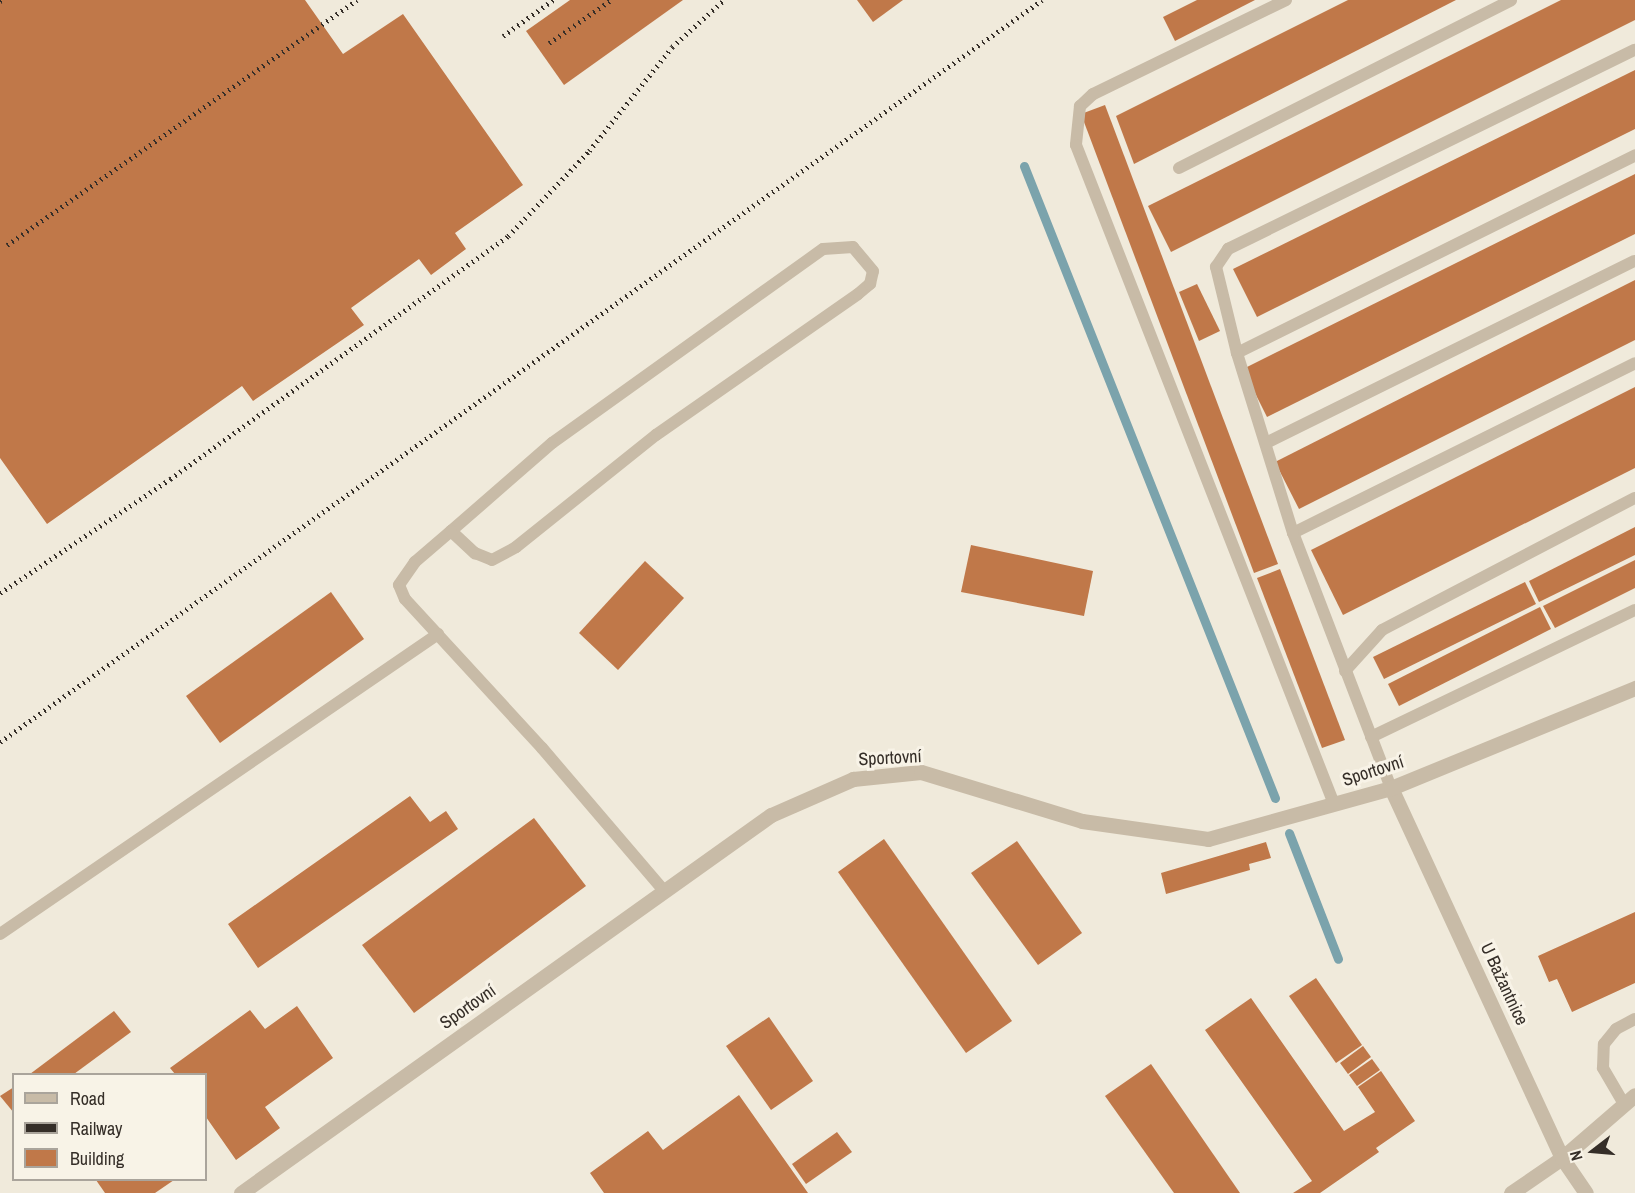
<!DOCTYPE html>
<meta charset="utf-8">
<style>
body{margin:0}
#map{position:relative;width:1635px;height:1193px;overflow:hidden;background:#f0eadb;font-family:"Archivo Narrow",sans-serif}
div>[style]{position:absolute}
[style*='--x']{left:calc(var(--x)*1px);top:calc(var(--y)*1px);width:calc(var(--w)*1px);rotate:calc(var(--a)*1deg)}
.stream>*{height:9px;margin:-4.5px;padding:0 4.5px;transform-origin:4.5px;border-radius:4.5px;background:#7ba3ac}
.building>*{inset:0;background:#c07849}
.lane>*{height:12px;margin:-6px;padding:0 6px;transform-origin:6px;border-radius:6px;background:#c8bba7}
.street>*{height:15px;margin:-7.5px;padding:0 7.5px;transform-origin:7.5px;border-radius:7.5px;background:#c8bba7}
.rail>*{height:4.5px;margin-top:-2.25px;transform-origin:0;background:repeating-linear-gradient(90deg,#352e28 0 1.5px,transparent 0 6px)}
span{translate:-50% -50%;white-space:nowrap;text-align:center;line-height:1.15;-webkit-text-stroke:6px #f8f3e7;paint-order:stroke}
.street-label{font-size:18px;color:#352e28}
.legend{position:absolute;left:12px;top:1073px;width:195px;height:108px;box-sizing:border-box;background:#f8f3e7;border:2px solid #aaa49b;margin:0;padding:8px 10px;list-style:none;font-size:18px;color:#352e28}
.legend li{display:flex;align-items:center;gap:12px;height:30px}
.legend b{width:30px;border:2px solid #aaa49b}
.north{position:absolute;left:1563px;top:1121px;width:60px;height:60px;-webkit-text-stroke:4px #f8f3e7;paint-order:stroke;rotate:254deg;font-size:16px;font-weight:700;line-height:24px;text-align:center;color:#352e28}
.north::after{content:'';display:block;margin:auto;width:21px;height:27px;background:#352e28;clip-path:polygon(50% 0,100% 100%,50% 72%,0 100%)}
</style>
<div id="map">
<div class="stream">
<div style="--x:1024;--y:166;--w:680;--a:68.34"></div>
<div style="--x:1289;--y:833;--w:135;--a:68.7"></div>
</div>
<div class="building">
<div style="clip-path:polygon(0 0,305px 0,343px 54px,403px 14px,523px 185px,455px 233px,466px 249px,431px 275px,419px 259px,351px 308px,364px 325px,253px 401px,242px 386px,47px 524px,0 458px)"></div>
<div style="clip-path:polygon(570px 0,683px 0,564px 85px,526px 31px)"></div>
<div style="clip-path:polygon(857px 0,903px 0,873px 22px)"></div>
<div style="clip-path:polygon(1197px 0,1255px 0,1175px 41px,1163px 17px)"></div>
<div style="clip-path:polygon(1348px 0,1456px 0,1134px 164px,1116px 116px)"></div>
<div style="clip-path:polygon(1561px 0,1635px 0,1635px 20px,1171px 252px,1148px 206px)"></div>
<div style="clip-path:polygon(1635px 70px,1635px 129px,1257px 317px,1233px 269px)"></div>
<div style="clip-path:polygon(1105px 105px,1278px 564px,1254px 573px,1081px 114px)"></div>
<div style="clip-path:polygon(1635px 174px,1635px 234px,1267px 417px,1243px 369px)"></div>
<div style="clip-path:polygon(1635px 280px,1635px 340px,1299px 509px,1275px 462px)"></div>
<div style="clip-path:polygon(1197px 284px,1220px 331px,1199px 341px,1179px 292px)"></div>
<div style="clip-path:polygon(1635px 387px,1635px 468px,1343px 615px,1311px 550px)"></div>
<div style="clip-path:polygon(1635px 527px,1635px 555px,1539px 602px,1529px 581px)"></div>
<div style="clip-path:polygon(971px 545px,1093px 571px,1084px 616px,961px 592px)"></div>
<div style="clip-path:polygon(1635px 560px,1635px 588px,1555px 628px,1543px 606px)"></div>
<div style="clip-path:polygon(645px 561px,684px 598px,618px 670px,579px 633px)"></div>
<div style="clip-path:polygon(1280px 569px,1345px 740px,1322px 748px,1257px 578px)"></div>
<div style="clip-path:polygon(1525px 582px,1536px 604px,1384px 679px,1373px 657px)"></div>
<div style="clip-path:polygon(331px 592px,364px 639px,220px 743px,186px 696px)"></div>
<div style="clip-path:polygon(1540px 607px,1551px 629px,1399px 706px,1388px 684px)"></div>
<div style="clip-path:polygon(410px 796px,430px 822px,446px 811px,458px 829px,258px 968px,228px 924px)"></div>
<div style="clip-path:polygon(534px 818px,586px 886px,414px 1013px,362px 945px)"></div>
<div style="clip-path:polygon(884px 839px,1012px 1021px,966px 1053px,838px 872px)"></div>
<div style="clip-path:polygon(1017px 841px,1082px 933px,1038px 965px,971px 873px)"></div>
<div style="clip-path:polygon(1266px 842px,1271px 858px,1249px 864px,1250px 870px,1166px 894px,1161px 873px)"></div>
<div style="clip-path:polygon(1635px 912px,1635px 983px,1572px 1012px,1557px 979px,1549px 982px,1538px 956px)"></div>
<div style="clip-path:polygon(1316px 978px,1362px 1045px,1336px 1063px,1289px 996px)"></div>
<div style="clip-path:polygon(1251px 998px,1344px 1131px,1375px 1112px,1358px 1087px,1381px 1071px,1415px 1121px,1376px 1148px,1379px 1152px,1320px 1193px,1293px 1193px,1312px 1181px,1205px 1030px)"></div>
<div style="clip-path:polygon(297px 1006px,333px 1058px,265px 1107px,280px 1128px,236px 1160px,206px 1117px,206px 1074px,175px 1074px,170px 1068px,250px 1010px,265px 1029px)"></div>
<div style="clip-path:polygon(114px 1011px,131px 1032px,74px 1074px,30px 1074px)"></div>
<div style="clip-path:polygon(769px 1017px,813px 1081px,771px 1110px,726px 1046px)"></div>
<div style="clip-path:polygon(1363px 1046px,1371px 1057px,1348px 1074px,1340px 1063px)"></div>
<div style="clip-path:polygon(1372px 1059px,1380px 1070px,1357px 1086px,1349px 1075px)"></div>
<div style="clip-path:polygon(1151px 1064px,1240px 1193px,1174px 1193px,1105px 1096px)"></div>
<div style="clip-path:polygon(14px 1087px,14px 1113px,0 1096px)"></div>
<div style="clip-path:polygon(739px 1095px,808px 1193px,604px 1193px,590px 1173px,648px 1131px,663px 1150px)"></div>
<div style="clip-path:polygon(837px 1132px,852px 1152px,806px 1184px,792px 1164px)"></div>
<div style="clip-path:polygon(96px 1180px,174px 1180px,155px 1193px,105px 1193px)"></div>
</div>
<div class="lane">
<div style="--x:1286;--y:0;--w:215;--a:154"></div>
<div style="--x:1093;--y:94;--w:18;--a:137"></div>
<div style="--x:1080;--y:106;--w:39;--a:96"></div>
<div style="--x:1076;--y:145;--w:708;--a:68.62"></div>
<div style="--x:1179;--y:168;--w:372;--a:-26.8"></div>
<div style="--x:1237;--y:353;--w:445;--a:-26.4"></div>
<div style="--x:1266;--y:443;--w:411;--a:-26.3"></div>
<div style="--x:451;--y:531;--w:33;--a:43"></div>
<div style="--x:475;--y:553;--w:18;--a:22"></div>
<div style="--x:492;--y:560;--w:27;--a:-28"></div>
<div style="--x:516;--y:547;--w:179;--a:-38.7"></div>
<div style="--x:656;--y:435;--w:246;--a:-34.9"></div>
<div style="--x:858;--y:294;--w:16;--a:-40"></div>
<div style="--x:870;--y:284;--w:13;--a:-77"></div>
<div style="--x:873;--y:271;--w:31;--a:-130"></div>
<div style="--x:853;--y:247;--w:30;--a:176"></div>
<div style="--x:823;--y:249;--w:333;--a:144.4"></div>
<div style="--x:552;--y:443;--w:134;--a:138.9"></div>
<div style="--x:451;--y:531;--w:48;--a:139.3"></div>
<div style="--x:415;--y:562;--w:28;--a:125"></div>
<div style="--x:399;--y:585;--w:15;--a:67"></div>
<div style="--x:405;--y:599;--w:202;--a:47.4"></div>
<div style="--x:542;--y:748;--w:188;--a:49.5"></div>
<div style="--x:1293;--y:533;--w:382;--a:-26.4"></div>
<div style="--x:1345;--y:671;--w:55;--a:-47.9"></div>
<div style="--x:1382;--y:630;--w:285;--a:-27.6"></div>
<div style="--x:1371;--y:737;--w:293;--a:-25.7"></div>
<div style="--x:1391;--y:788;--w:273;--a:-111"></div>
<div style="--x:1293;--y:533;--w:189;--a:-107.3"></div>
<div style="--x:1237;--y:353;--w:89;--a:-103.7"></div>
<div style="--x:1216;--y:267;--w:22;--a:-56"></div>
<div style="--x:1228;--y:249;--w:453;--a:-26.1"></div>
<div style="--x:0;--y:934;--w:531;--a:-34.41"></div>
<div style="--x:1624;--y:1104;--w:42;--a:-120.3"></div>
<div style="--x:1603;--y:1068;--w:24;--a:-88"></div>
<div style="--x:1604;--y:1044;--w:19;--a:-51"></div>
<div style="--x:1616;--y:1029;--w:21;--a:-28"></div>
</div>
<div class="street">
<div style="--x:1391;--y:788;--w:408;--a:65.2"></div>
<div style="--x:1562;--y:1158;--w:42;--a:55.6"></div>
<div style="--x:241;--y:1193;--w:651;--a:-35.5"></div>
<div style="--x:771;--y:815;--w:90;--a:-23.7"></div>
<div style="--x:853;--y:779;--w:68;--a:-5.9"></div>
<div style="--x:921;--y:772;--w:168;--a:16.9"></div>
<div style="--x:1082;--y:821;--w:127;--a:8.1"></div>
<div style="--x:1208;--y:839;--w:190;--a:-15.6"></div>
<div style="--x:1391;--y:788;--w:264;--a:-22.3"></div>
<div style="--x:1511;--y:1193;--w:62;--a:-34.5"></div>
<div style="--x:1562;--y:1158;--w:96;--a:-40.8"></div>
</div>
<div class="rail">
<div style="--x:0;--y:1;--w:2;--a:-27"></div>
<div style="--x:503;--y:36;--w:62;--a:-35.8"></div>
<div style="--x:549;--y:43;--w:75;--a:-34.7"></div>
<div style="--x:7;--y:245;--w:427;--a:-35"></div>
<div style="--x:0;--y:593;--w:205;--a:-33.8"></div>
<div style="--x:170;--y:479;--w:416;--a:-35.7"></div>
<div style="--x:508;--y:236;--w:117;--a:-46.4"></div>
<div style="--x:589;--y:151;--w:133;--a:-51.4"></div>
<div style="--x:672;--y:47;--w:70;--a:-42.1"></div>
<div style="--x:0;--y:742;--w:1279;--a:-35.45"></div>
</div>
<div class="street-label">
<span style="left:890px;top:758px;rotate:-3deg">Sportovní</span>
<span style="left:1373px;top:771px;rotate:-18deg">Sportovní</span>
<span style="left:1504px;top:984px;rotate:65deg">U Bažantnice</span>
<span style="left:468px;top:1007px;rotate:-35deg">Sportovní</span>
</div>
<ul class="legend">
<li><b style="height:8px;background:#c8bba7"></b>Road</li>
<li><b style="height:8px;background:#352e28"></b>Railway</li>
<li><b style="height:16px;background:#c07849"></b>Building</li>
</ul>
<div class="north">N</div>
</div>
